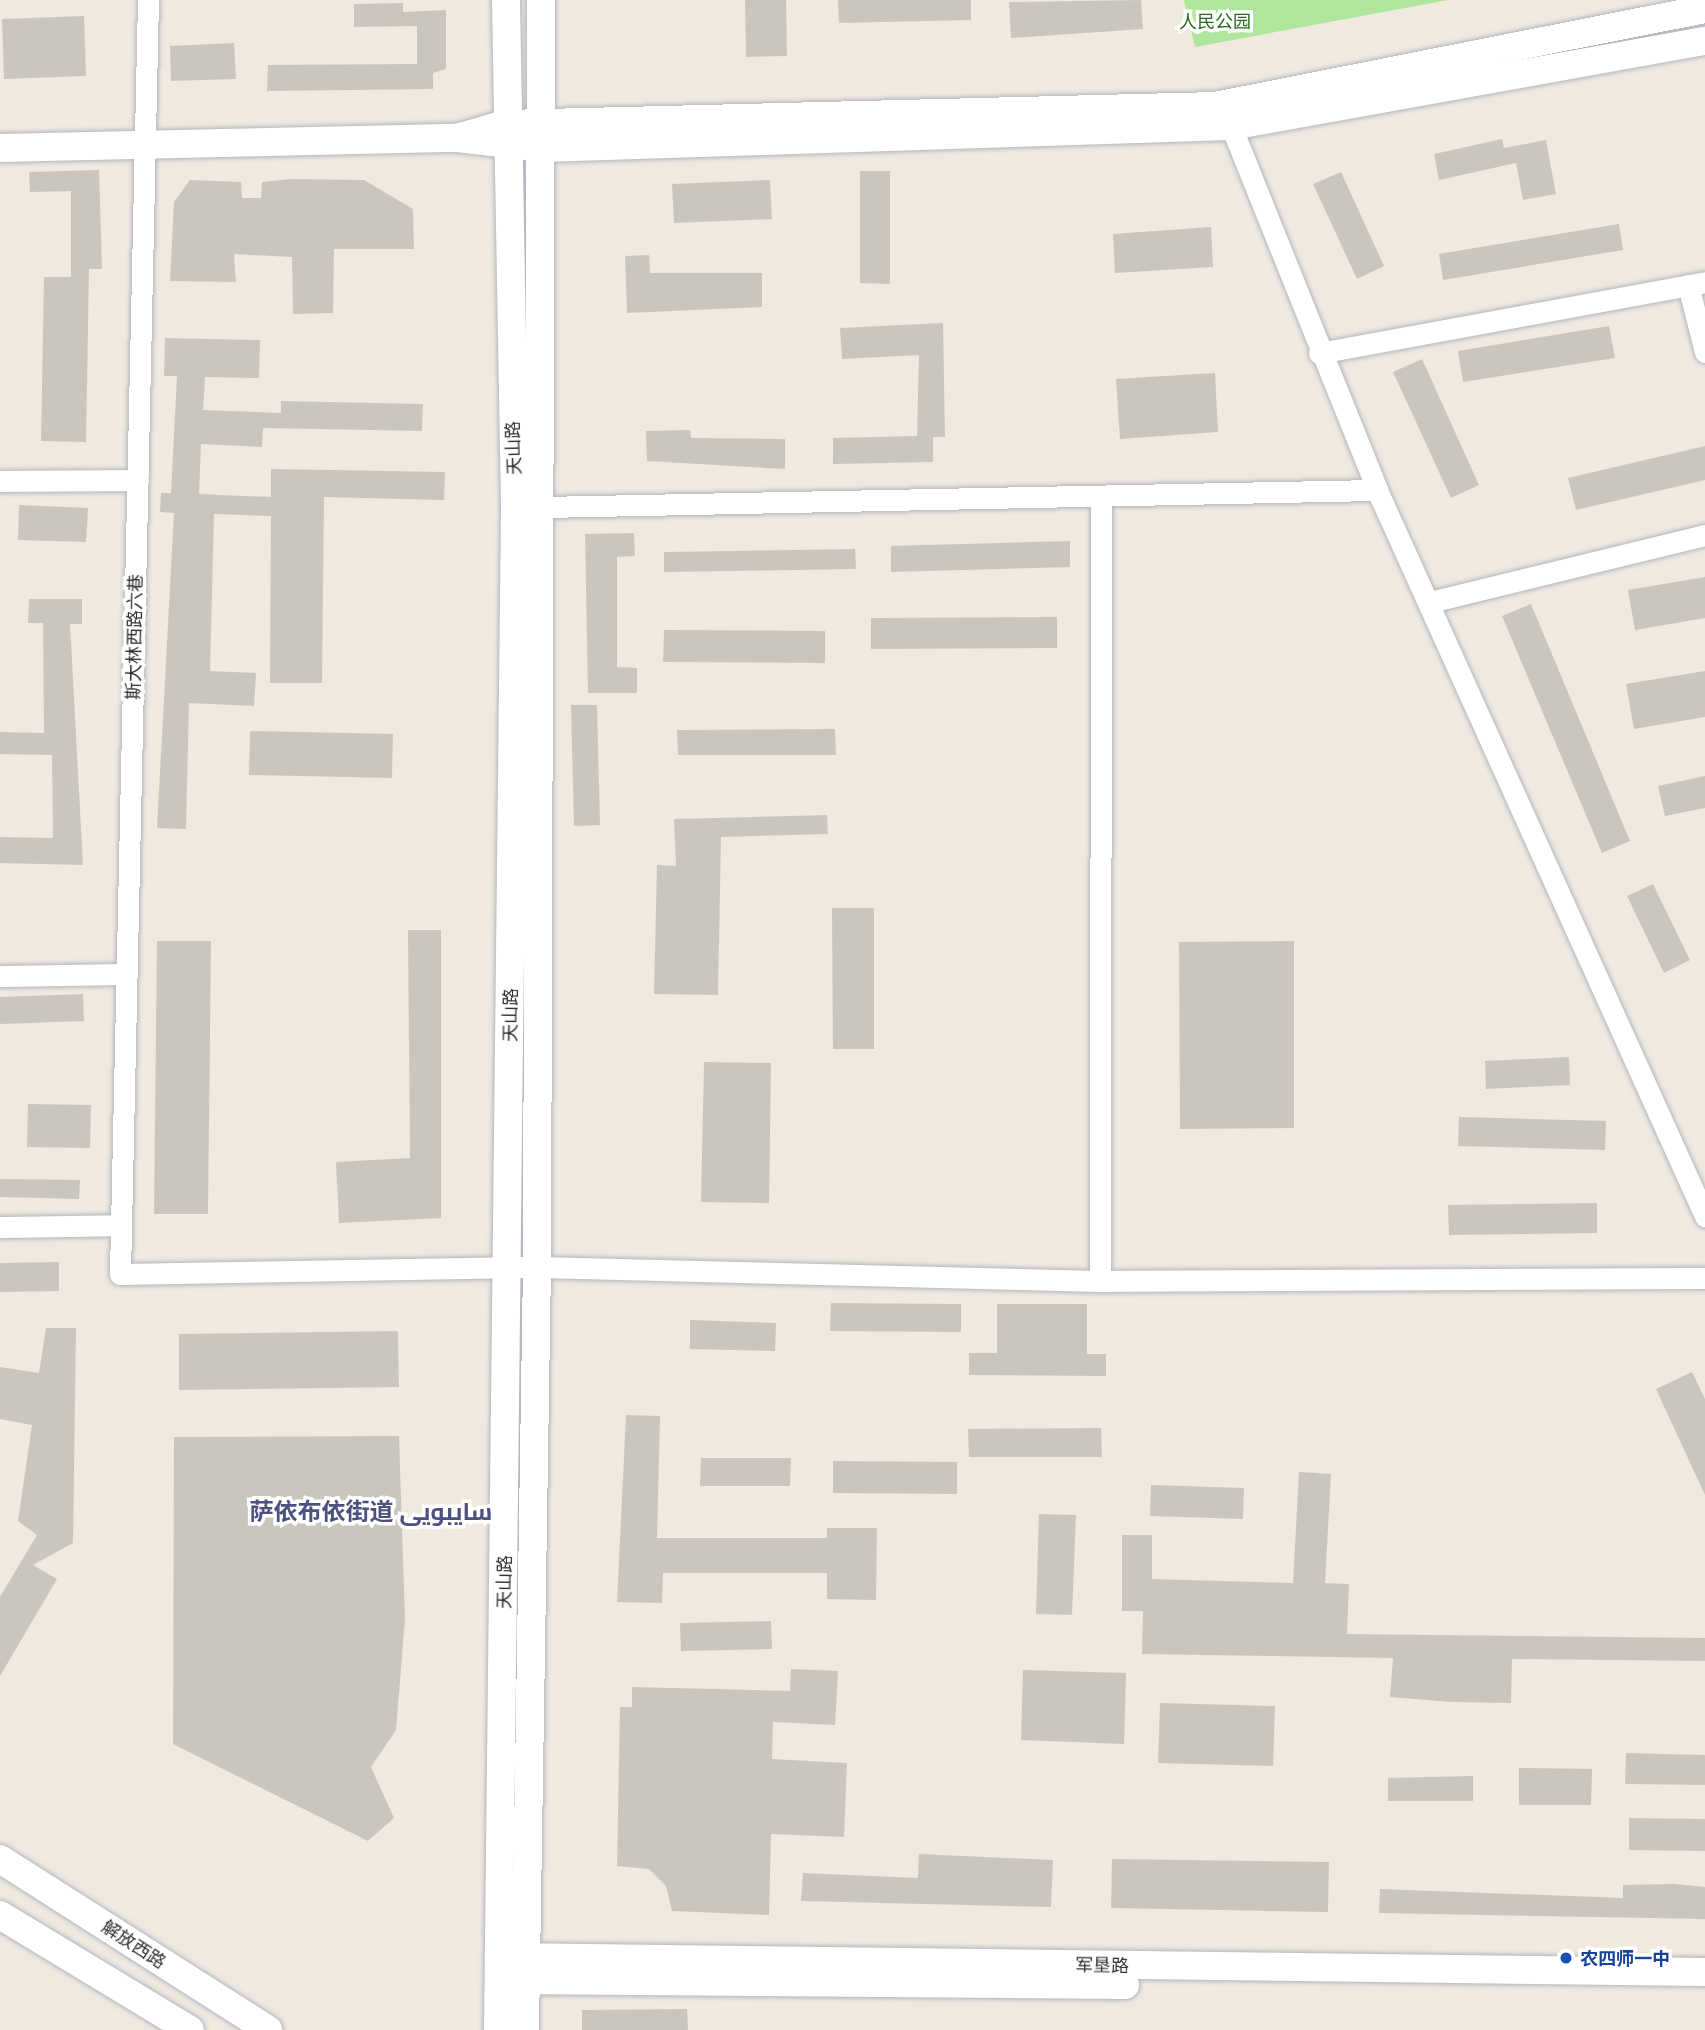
<!DOCTYPE html>
<meta charset="utf-8">
<style>
body{margin:0}
#map{position:relative;width:1705px;height:2030px;overflow:hidden;background:#efe9e0;font-family:Lato,Cairo,"Noto Sans SC",sans-serif}
div>[style]{position:absolute}
[style*='--x']{left:calc(var(--x)*1px);top:calc(var(--y)*1px);width:calc(var(--w)*1px);rotate:calc(var(--a)*1deg)}
.green>*{inset:0;background:#afe59c}
.building>*{inset:0;background:#cac6bf}
.roads{filter:drop-shadow(0 0 2px #b3b5c0) drop-shadow(0 0 2px #b3b5c0)}
.street>*{height:21px;margin:-10.5px;padding:0 10.5px;transform-origin:10.5px;border-radius:10.5px;background:#fff}
.secondary>*{height:28px;margin:-14px;padding:0 14px;transform-origin:14px;border-radius:14px;background:#fff}
.dots>*{width:19px;height:19px;translate:-50% -50%;box-sizing:border-box;border:4px solid #fff;border-radius:50%}
span{translate:-50% -50%;white-space:nowrap;text-align:center;line-height:1.15;-webkit-text-stroke:7px #fff;paint-order:stroke}
.park-label{font-size:18px;color:#256d1a}
.street-label{font-size:18px;color:#2d2d2d}
.transit-label{font-size:18px;color:#164399;font-weight:700}
.left{translate:0 -50%;text-align:left}
.district-label{font-size:24px;color:#4c517f;font-weight:700}
</style>
<div id="map">
<div class="green">
<div style="clip-path:polygon(1184px 0,1448px 0,1195px 47px)"></div>
</div>
<div class="building">
<div style="clip-path:polygon(745px 0,786px 0,787px 56px,746px 57px)"></div>
<div style="clip-path:polygon(838px 0,971px 0,971px 20px,839px 23px)"></div>
<div style="clip-path:polygon(1141px 0,1143px 29px,1011px 38px,1009px 2px)"></div>
<div style="clip-path:polygon(403px 3px,403px 12px,446px 10px,446px 69px,433px 73px,433px 89px,267px 91px,268px 65px,417px 64px,417px 26px,354px 27px,354px 4px)"></div>
<div style="clip-path:polygon(84px 16px,86px 76px,4px 79px,2px 19px)"></div>
<div style="clip-path:polygon(234px 43px,236px 79px,171px 81px,170px 46px)"></div>
<div style="clip-path:polygon(1502px 139px,1504px 148px,1546px 140px,1556px 194px,1523px 200px,1516px 163px,1439px 180px,1434px 154px)"></div>
<div style="clip-path:polygon(99px 170px,102px 269px,89px 269px,86px 442px,41px 441px,44px 277px,71px 277px,71px 191px,30px 192px,29px 172px)"></div>
<div style="clip-path:polygon(860px 171px,890px 171px,890px 284px,860px 283px)"></div>
<div style="clip-path:polygon(1341px 172px,1384px 266px,1357px 279px,1313px 184px)"></div>
<div style="clip-path:polygon(291px 179px,364px 180px,413px 209px,414px 249px,334px 249px,333px 313px,293px 314px,292px 257px,234px 254px,236px 282px,170px 281px,174px 202px,190px 180px,241px 182px,242px 198px,261px 198px,262px 182px)"></div>
<div style="clip-path:polygon(770px 180px,772px 219px,674px 223px,672px 184px)"></div>
<div style="clip-path:polygon(1619px 224px,1623px 250px,1443px 280px,1439px 254px)"></div>
<div style="clip-path:polygon(1211px 227px,1213px 267px,1115px 273px,1113px 234px)"></div>
<div style="clip-path:polygon(649px 255px,650px 273px,762px 273px,762px 307px,627px 313px,625px 256px)"></div>
<div style="clip-path:polygon(943px 323px,945px 437px,933px 437px,933px 462px,833px 464px,833px 438px,917px 436px,919px 355px,842px 359px,840px 328px)"></div>
<div style="clip-path:polygon(1609px 326px,1615px 358px,1463px 382px,1458px 351px)"></div>
<div style="clip-path:polygon(165px 338px,260px 340px,259px 378px,205px 377px,203px 410px,281px 413px,281px 401px,423px 404px,422px 431px,263px 428px,262px 447px,201px 444px,199px 494px,271px 497px,271px 469px,445px 472px,444px 500px,324px 497px,322px 683px,270px 683px,271px 516px,214px 514px,210px 671px,256px 673px,254px 706px,189px 703px,186px 829px,157px 828px,174px 513px,160px 512px,161px 493px,171px 493px,177px 376px,164px 376px)"></div>
<div style="clip-path:polygon(1422px 359px,1479px 485px,1451px 498px,1393px 372px)"></div>
<div style="clip-path:polygon(1215px 373px,1218px 432px,1120px 439px,1116px 379px)"></div>
<div style="clip-path:polygon(690px 430px,691px 438px,785px 439px,785px 469px,647px 461px,646px 431px)"></div>
<div style="clip-path:polygon(1705px 446px,1705px 480px,1576px 510px,1568px 478px)"></div>
<div style="clip-path:polygon(19px 505px,88px 508px,86px 542px,18px 540px)"></div>
<div style="clip-path:polygon(634px 533px,635px 556px,617px 557px,617px 667px,637px 668px,637px 693px,588px 693px,585px 534px)"></div>
<div style="clip-path:polygon(1070px 541px,1070px 567px,891px 572px,891px 546px)"></div>
<div style="clip-path:polygon(855px 549px,856px 569px,664px 572px,664px 552px)"></div>
<div style="clip-path:polygon(1705px 577px,1705px 618px,1635px 630px,1628px 590px)"></div>
<div style="clip-path:polygon(29px 599px,82px 599px,82px 624px,70px 624px,83px 865px,0 863px,0 837px,53px 838px,52px 755px,0 754px,0 732px,44px 733px,43px 623px,28px 623px)"></div>
<div style="clip-path:polygon(1531px 604px,1630px 841px,1602px 853px,1502px 616px)"></div>
<div style="clip-path:polygon(1057px 617px,1057px 648px,871px 649px,871px 618px)"></div>
<div style="clip-path:polygon(664px 630px,825px 631px,825px 663px,663px 662px)"></div>
<div style="clip-path:polygon(1705px 671px,1705px 717px,1634px 729px,1626px 684px)"></div>
<div style="clip-path:polygon(571px 705px,597px 705px,600px 825px,574px 826px)"></div>
<div style="clip-path:polygon(835px 729px,836px 755px,678px 755px,677px 730px)"></div>
<div style="clip-path:polygon(250px 731px,393px 734px,392px 778px,249px 775px)"></div>
<div style="clip-path:polygon(1705px 776px,1705px 808px,1665px 816px,1658px 786px)"></div>
<div style="clip-path:polygon(827px 815px,828px 834px,721px 837px,718px 995px,654px 994px,657px 865px,676px 866px,674px 819px)"></div>
<div style="clip-path:polygon(1653px 884px,1690px 960px,1664px 973px,1627px 896px)"></div>
<div style="clip-path:polygon(832px 908px,874px 908px,874px 1049px,833px 1049px)"></div>
<div style="clip-path:polygon(408px 930px,441px 930px,441px 1218px,339px 1223px,336px 1162px,410px 1158px)"></div>
<div style="clip-path:polygon(157px 941px,211px 941px,208px 1214px,154px 1214px)"></div>
<div style="clip-path:polygon(1294px 941px,1294px 1128px,1180px 1129px,1179px 942px)"></div>
<div style="clip-path:polygon(83px 994px,84px 1021px,0 1024px,0 997px)"></div>
<div style="clip-path:polygon(1569px 1057px,1570px 1085px,1486px 1089px,1485px 1061px)"></div>
<div style="clip-path:polygon(704px 1062px,771px 1063px,769px 1203px,701px 1202px)"></div>
<div style="clip-path:polygon(28px 1104px,91px 1105px,90px 1148px,27px 1147px)"></div>
<div style="clip-path:polygon(1459px 1117px,1606px 1121px,1605px 1150px,1458px 1146px)"></div>
<div style="clip-path:polygon(0 1179px,80px 1180px,79px 1199px,0 1197px)"></div>
<div style="clip-path:polygon(1597px 1203px,1597px 1233px,1449px 1235px,1448px 1205px)"></div>
<div style="clip-path:polygon(59px 1262px,59px 1291px,0 1292px,0 1263px)"></div>
<div style="clip-path:polygon(831px 1303px,961px 1304px,961px 1332px,830px 1331px)"></div>
<div style="clip-path:polygon(997px 1304px,1087px 1304px,1087px 1354px,1106px 1354px,1106px 1376px,969px 1375px,969px 1353px,997px 1353px)"></div>
<div style="clip-path:polygon(690px 1320px,776px 1323px,775px 1351px,690px 1349px)"></div>
<div style="clip-path:polygon(46px 1328px,76px 1328px,73px 1543px,33px 1565px,57px 1579px,0 1676px,0 1597px,37px 1535px,18px 1521px,32px 1425px,0 1419px,0 1367px,39px 1373px)"></div>
<div style="clip-path:polygon(398px 1331px,399px 1387px,179px 1390px,179px 1334px)"></div>
<div style="clip-path:polygon(1692px 1372px,1705px 1399px,1705px 1495px,1656px 1389px)"></div>
<div style="clip-path:polygon(626px 1415px,660px 1416px,657px 1538px,827px 1538px,827px 1528px,877px 1528px,876px 1600px,827px 1599px,827px 1573px,663px 1573px,662px 1603px,617px 1602px)"></div>
<div style="clip-path:polygon(1101px 1428px,1102px 1457px,969px 1457px,968px 1429px)"></div>
<div style="clip-path:polygon(399px 1436px,405px 1619px,396px 1730px,371px 1767px,394px 1818px,368px 1841px,173px 1744px,174px 1437px)"></div>
<div style="clip-path:polygon(701px 1458px,791px 1458px,790px 1486px,700px 1486px)"></div>
<div style="clip-path:polygon(833px 1461px,957px 1462px,957px 1494px,833px 1493px)"></div>
<div style="clip-path:polygon(1299px 1472px,1331px 1474px,1325px 1583px,1349px 1584px,1347px 1634px,1705px 1638px,1705px 1661px,1512px 1659px,1511px 1703px,1451px 1702px,1390px 1697px,1393px 1658px,1142px 1654px,1143px 1611px,1122px 1611px,1122px 1535px,1152px 1535px,1152px 1579px,1293px 1583px)"></div>
<div style="clip-path:polygon(1151px 1485px,1244px 1488px,1243px 1519px,1150px 1516px)"></div>
<div style="clip-path:polygon(1039px 1514px,1076px 1515px,1072px 1615px,1036px 1614px)"></div>
<div style="clip-path:polygon(771px 1621px,772px 1649px,681px 1651px,680px 1623px)"></div>
<div style="clip-path:polygon(791px 1669px,838px 1671px,835px 1725px,773px 1722px,772px 1759px,847px 1763px,844px 1837px,771px 1834px,769px 1915px,672px 1911px,666px 1886px,649px 1869px,617px 1866px,620px 1707px,632px 1707px,632px 1687px,790px 1691px)"></div>
<div style="clip-path:polygon(1023px 1670px,1126px 1673px,1124px 1744px,1021px 1740px)"></div>
<div style="clip-path:polygon(1160px 1703px,1275px 1706px,1273px 1766px,1158px 1763px)"></div>
<div style="clip-path:polygon(1626px 1753px,1705px 1755px,1705px 1785px,1625px 1784px)"></div>
<div style="clip-path:polygon(1519px 1768px,1592px 1769px,1591px 1805px,1519px 1805px)"></div>
<div style="clip-path:polygon(1473px 1776px,1473px 1801px,1388px 1801px,1388px 1778px)"></div>
<div style="clip-path:polygon(1629px 1818px,1705px 1819px,1705px 1851px,1629px 1850px)"></div>
<div style="clip-path:polygon(919px 1854px,1053px 1860px,1051px 1907px,801px 1901px,803px 1873px,918px 1878px)"></div>
<div style="clip-path:polygon(1112px 1859px,1329px 1862px,1328px 1912px,1111px 1908px)"></div>
<div style="clip-path:polygon(1674px 1884px,1705px 1887px,1705px 1919px,1379px 1913px,1380px 1889px,1623px 1898px,1623px 1885px)"></div>
<div style="clip-path:polygon(687px 2009px,688px 2030px,582px 2030px,582px 2010px)"></div>
</div>
<div class="roads">
<div class="street">
<div style="--x:148;--y:0;--w:1274;--a:91.26"></div>
<div style="--x:120;--y:1274;--w:417;--a:-1"></div>
<div style="--x:537;--y:1267;--w:563;--a:1.42"></div>
<div style="--x:1100;--y:1281;--w:605;--a:-0.28"></div>
<div style="--x:1231;--y:126;--w:392;--a:68.1"></div>
<div style="--x:1377;--y:490;--w:797;--a:65.69"></div>
<div style="--x:1688;--y:285;--w:69;--a:75.8"></div>
<div style="--x:1319;--y:353;--w:392;--a:-10.4"></div>
<div style="--x:0;--y:481;--w:138;--a:-0.4"></div>
<div style="--x:543;--y:507;--w:834;--a:-1.17"></div>
<div style="--x:1430;--y:602;--w:283;--a:-13.7"></div>
<div style="--x:0;--y:976;--w:127;--a:-0.9"></div>
<div style="--x:0;--y:1227;--w:121;--a:-0.9"></div>
<div style="--x:1100;--y:1281;--w:783;--a:-89.93"></div>
</div>
<div class="secondary">
<div style="--x:1705;--y:9;--w:498;--a:168.8"></div>
<div style="--x:1217;--y:106;--w:712;--a:178.55"></div>
<div style="--x:505;--y:124;--w:50;--a:163.7"></div>
<div style="--x:457;--y:138;--w:87;--a:6.6"></div>
<div style="--x:543;--y:148;--w:688;--a:-1.83"></div>
<div style="--x:1231;--y:126;--w:482;--a:-10.2"></div>
<div style="--x:0;--y:148;--w:457;--a:-1.3"></div>
<div style="--x:0;--y:1859;--w:318;--a:32.5"></div>
<div style="--x:0;--y:1915;--w:222;--a:31.2"></div>
<div style="--x:507;--y:1957;--w:1198;--a:0.72"></div>
<div style="--x:511;--y:1980;--w:614;--a:0.47"></div>
<div style="--x:498;--y:2030;--w:1524;--a:-89.36"></div>
<div style="--x:515;--y:506;--w:506;--a:-91.02"></div>
<div style="--x:525;--y:2030;--w:763;--a:-89.1"></div>
<div style="--x:537;--y:1267;--w:1267;--a:-89.82"></div>
</div>
</div>
<div class="dots">
<div style="left:1566px;top:1958px;background:#1a4fb4"></div>
</div>
<div class="park-label">
<span style="left:1215px;top:21px">人民公园</span>
</div>
<div class="street-label">
<span style="left:513px;top:448px;rotate:-92deg">天山路</span>
<span style="left:134px;top:637px;rotate:-89deg">斯大林西路六巷</span>
<span style="left:510px;top:1015px;rotate:-89deg">天山路</span>
<span style="left:504px;top:1582px;rotate:-89deg">天山路</span>
<span style="left:134px;top:1944px;rotate:33deg">解放西路</span>
<span style="left:1102px;top:1965px;rotate:1deg">军垦路</span>
</div>
<div class="transit-label">
<span class="left" style="left:1580px;top:1958px">农四师一中</span>
</div>
<div class="district-label">
<span style="left:371px;top:1511px">萨依布依街道 سايبويى</span>
</div>
</div>
